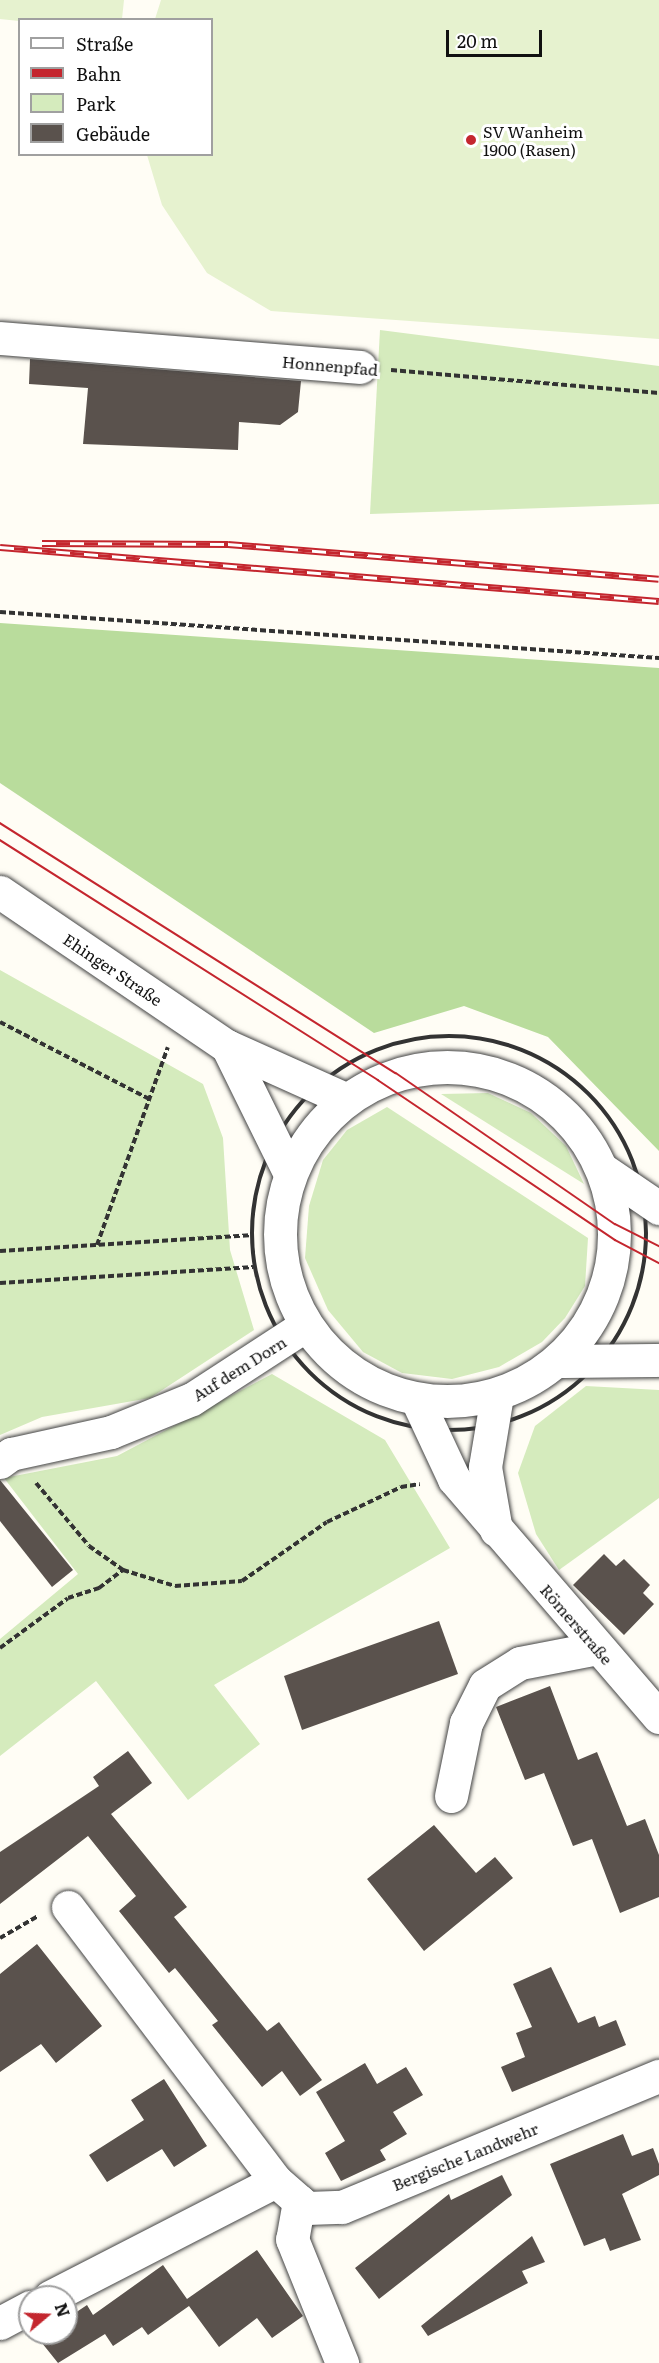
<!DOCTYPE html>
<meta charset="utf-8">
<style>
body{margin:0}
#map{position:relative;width:659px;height:2363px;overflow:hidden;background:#fffdf5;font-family:Literata,serif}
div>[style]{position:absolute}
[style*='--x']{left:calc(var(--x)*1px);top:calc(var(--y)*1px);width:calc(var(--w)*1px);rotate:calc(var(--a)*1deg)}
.green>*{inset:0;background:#d5ebbd}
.forest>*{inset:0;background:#b9dc9c}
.pitch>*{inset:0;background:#e6f2cf}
.building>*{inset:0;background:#5a524d}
.path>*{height:4px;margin-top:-2px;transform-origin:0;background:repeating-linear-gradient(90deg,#333 0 6px,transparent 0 9px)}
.path>.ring{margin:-2px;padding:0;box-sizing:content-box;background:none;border:4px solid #333;border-radius:50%}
.roads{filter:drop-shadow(0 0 2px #444) drop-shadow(0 0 2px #444)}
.minor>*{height:33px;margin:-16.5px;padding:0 16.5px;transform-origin:16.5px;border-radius:16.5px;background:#fff}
.minor>.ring{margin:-16.5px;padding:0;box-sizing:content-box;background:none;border:33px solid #fff;border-radius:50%}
.tram>*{height:1.5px;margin:-0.75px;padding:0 0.75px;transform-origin:0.75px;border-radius:0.75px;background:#c4262e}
.rail>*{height:7px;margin-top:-3.5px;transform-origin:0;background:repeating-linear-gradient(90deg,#fff 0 14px,#c4262e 0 28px);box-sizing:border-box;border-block:2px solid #c4262e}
.dots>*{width:16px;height:16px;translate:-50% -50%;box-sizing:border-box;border:3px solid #fff;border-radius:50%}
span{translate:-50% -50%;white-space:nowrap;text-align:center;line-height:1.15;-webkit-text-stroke:6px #fff;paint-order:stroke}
.poi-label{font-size:16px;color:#111}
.left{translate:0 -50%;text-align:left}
.street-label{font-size:16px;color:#111}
.legend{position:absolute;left:18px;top:18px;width:195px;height:138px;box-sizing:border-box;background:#fff;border:2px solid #a0a0a0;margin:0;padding:8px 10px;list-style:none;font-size:18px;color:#111}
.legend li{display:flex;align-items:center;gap:12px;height:30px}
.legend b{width:30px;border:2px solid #a0a0a0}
.north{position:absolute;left:18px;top:2285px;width:60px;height:60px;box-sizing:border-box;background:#fff;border:2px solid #a0a0a0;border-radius:50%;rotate:71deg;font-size:16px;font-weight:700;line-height:24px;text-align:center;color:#111}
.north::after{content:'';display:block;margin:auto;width:21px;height:27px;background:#c4262e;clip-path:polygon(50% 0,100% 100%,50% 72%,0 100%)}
.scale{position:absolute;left:446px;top:30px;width:96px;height:27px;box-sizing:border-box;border:3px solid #111;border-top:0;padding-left:8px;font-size:18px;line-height:21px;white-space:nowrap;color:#111;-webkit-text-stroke:4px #fff;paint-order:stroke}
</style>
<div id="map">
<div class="green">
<div style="clip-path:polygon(380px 330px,659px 366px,659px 504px,370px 514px)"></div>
<div style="clip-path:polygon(0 970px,203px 1084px,223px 1138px,230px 1250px,254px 1330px,150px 1398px,42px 1417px,0 1435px)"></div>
<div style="clip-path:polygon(488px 1093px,531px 1113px,566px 1146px,584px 1184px,441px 1094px)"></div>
<div style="clip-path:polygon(387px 1107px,588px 1238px,585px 1286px,565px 1318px,542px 1342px,499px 1367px,452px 1379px,402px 1373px,363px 1352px,328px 1310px,305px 1258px,309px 1206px,323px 1160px,347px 1130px)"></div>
<div style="clip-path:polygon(272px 1374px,385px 1440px,450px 1548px,214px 1685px,260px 1744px,188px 1800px,96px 1681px,0 1756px,0 1639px,78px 1574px,4px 1478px,117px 1456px)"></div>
<div style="clip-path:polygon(586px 1386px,659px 1390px,659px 1498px,559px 1570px,536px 1534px,518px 1473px,535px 1426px)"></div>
</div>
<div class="forest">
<div style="clip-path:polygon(0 623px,659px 668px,659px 1151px,548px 1037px,464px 1006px,374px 1033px,0 783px)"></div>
</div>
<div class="pitch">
<div style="clip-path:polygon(0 0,124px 0,122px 19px,19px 21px,0 19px)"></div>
<div style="clip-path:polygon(161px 0,659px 0,659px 339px,271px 311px,207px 273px,162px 205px,147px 155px,212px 154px,212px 20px,155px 19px)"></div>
</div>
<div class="building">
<div style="clip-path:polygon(30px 359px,301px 381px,298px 412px,280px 425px,239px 422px,238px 450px,83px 444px,88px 388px,29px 384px)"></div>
<div style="clip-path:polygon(0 1480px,73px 1570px,52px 1587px,0 1521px)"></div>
<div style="clip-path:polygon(604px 1554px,616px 1566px,624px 1559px,650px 1585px,643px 1593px,654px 1604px,624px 1635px,573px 1585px)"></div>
<div style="clip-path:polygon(439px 1621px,458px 1674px,302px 1730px,284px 1676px)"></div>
<div style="clip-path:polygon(550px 1686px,578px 1760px,597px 1752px,627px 1826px,645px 1819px,659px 1855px,659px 1897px,620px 1913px,592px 1839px,573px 1846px,544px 1773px,525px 1780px,496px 1707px)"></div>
<div style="clip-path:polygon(128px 1751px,152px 1783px,111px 1814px,187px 1907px,174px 1917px,267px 2031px,279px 2022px,322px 2080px,300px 2096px,282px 2071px,262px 2087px,212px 2025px,218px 2021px,175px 1968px,169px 1973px,119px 1911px,136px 1896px,88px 1836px,0 1904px,0 1852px,99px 1786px,93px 1777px)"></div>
<div style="clip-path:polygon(434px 1825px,476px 1873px,495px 1857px,513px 1878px,424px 1951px,367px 1879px)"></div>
<div style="clip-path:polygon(37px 1944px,102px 2026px,56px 2063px,41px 2044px,0 2072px,0 1974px)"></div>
<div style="clip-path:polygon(551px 1967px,578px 2023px,595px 2016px,599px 2027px,616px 2020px,626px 2045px,512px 2092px,501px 2067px,525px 2057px,516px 2033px,532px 2027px,513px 1984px)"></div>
<div style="clip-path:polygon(365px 2063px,377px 2084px,406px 2067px,423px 2095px,393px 2112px,407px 2134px,380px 2150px,386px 2160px,341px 2181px,325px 2153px,345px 2141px,316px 2092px)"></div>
<div style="clip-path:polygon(164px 2079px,207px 2146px,174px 2167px,162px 2149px,107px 2182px,89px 2155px,144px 2120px,131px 2100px)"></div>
<div style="clip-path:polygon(623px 2134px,632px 2156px,653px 2148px,659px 2164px,659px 2175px,622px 2194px,641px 2240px,610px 2251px,605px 2238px,584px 2246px,550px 2164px)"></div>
<div style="clip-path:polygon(502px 2175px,512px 2195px,379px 2299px,355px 2268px,449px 2194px,451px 2200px)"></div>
<div style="clip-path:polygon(532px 2236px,545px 2262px,522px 2271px,528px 2283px,428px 2336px,421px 2326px)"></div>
<div style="clip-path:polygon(257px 2250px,303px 2316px,272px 2338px,257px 2318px,219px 2347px,189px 2306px,148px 2335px,142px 2327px,113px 2346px,105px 2334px,58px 2363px,34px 2333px,66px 2333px,66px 2319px,87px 2305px,93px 2315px,163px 2265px,187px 2299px)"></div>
</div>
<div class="path">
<div style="--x:391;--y:370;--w:269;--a:4.9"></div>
<div style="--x:0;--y:612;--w:661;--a:3.99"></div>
<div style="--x:0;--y:1022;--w:168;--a:27.3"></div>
<div class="ring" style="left:252px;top:1036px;width:390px;height:390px"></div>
<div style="--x:97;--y:1245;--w:210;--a:-70.3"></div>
<div style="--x:0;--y:1251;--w:254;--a:-3.6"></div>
<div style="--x:0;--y:1283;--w:254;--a:-3.6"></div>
<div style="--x:36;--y:1483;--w:82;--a:49.9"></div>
<div style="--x:89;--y:1546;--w:42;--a:35.2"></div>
<div style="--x:123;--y:1570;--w:54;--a:17.1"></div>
<div style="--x:175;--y:1586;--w:67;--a:-4.3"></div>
<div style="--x:242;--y:1581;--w:103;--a:-34.8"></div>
<div style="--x:327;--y:1522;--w:82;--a:-25.3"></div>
<div style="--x:401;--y:1487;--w:19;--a:-9"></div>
<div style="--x:0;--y:1648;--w:84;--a:-36.3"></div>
<div style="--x:68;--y:1598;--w:33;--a:-18"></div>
<div style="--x:99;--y:1588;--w:30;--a:-37"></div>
<div style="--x:0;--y:1938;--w:44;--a:-30.1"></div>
</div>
<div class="roads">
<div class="minor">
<div style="--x:0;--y:338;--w:361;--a:4.6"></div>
<div style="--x:0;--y:892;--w:274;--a:34.2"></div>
<div style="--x:227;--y:1046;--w:129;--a:24.2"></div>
<div style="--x:227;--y:1046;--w:143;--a:63.8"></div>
<div class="ring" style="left:280px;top:1067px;width:301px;height:301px"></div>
<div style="--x:603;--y:1170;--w:68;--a:34.2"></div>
<div style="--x:559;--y:1361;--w:100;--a:-0.6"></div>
<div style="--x:417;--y:1400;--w:87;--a:64.9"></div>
<div style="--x:454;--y:1479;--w:314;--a:49.3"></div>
<div style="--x:0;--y:1462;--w:14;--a:-36"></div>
<div style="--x:11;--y:1454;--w:102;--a:-12.4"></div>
<div style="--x:111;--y:1432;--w:87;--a:-22.2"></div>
<div style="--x:192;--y:1399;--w:136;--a:-33"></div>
<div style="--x:496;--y:1530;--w:64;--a:-99.9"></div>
<div style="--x:485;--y:1467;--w:73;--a:-80.5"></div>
<div style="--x:451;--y:1796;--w:75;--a:-78.4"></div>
<div style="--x:466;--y:1723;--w:42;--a:-63.4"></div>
<div style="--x:485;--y:1685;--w:41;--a:-32.2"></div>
<div style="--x:520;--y:1663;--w:79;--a:-10.9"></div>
<div style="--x:68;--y:1907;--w:344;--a:52.8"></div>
<div style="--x:299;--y:2201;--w:39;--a:100"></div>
<div style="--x:292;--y:2239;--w:134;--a:68"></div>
<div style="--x:50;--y:2297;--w:254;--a:-27.2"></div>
<div style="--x:276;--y:2181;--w:41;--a:41.1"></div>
<div style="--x:307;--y:2208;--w:35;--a:-2"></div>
<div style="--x:342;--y:2207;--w:343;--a:-22.5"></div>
<div style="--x:0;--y:2323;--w:34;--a:-28"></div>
</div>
</div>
<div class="tram">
<div style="--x:0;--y:823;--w:468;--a:32.3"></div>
<div style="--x:396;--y:1073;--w:266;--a:34.6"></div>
<div style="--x:615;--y:1224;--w:49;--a:26.6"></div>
<div style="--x:0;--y:840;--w:448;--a:32.4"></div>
<div style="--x:378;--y:1080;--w:286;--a:34"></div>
<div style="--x:615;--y:1240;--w:50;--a:27.6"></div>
</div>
<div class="rail">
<div style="--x:42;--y:543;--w:186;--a:0.3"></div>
<div style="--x:228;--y:544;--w:432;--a:4.6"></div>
<div style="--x:0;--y:547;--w:661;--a:4.68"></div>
</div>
<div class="dots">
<div style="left:471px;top:140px;background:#c4262e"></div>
</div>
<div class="poi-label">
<span class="left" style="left:483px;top:140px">SV Wanheim<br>1900 (Rasen)</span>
</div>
<div class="street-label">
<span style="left:330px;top:365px;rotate:5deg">Honnenpfad</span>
<span style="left:113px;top:969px;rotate:34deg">Ehinger Straße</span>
<span style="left:239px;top:1368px;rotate:-32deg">Auf dem Dorn</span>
<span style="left:577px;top:1624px;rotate:49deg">Römerstraße</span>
<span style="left:465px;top:2156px;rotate:-22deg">Bergische Landwehr</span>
</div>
<ul class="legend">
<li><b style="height:8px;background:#fff"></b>Straße</li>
<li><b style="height:8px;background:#c4262e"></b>Bahn</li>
<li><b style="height:16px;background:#d5ebbd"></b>Park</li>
<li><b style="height:16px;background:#5a524d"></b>Gebäude</li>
</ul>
<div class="north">N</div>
<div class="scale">20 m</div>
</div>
